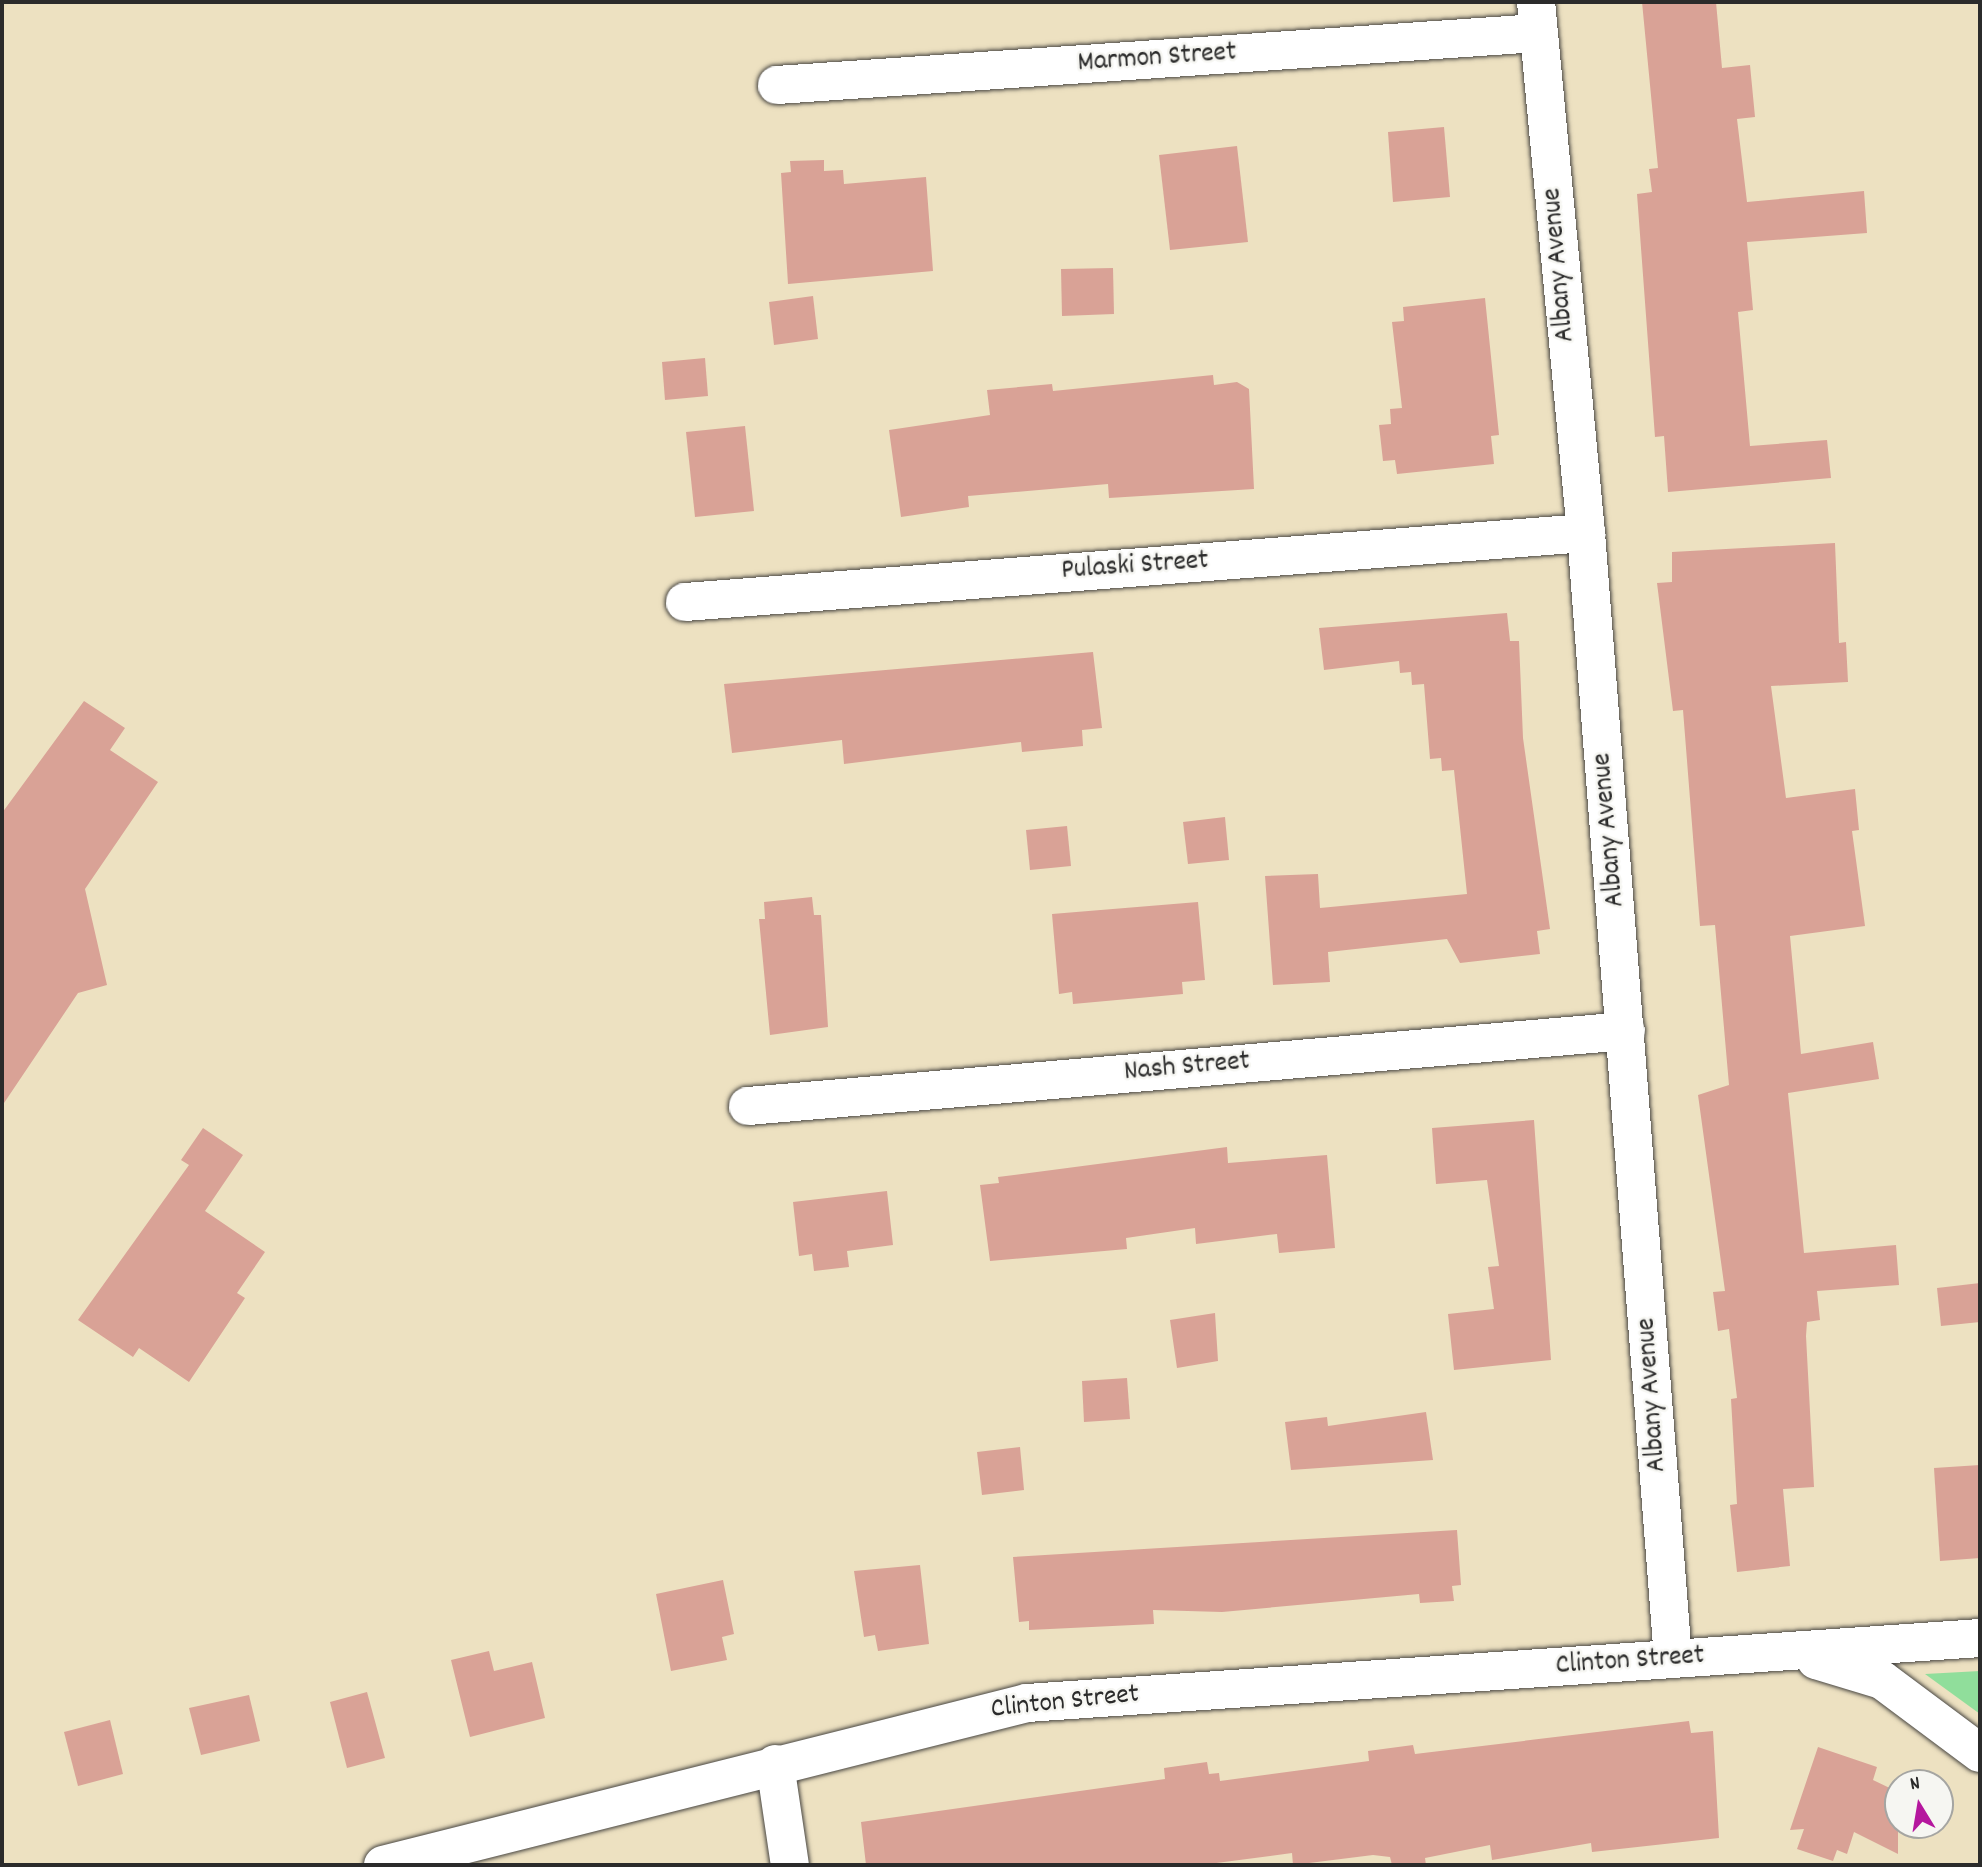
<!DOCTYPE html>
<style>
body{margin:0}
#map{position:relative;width:1982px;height:1867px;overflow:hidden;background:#ede1c1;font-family:Dekko,sans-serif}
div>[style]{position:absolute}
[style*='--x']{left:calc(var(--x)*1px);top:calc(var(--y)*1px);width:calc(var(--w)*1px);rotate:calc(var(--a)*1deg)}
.green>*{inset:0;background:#90de9b}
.building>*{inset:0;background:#d9a296}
.roads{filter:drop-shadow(0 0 2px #484642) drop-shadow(0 0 2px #484642)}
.street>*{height:38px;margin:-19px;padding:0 19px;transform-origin:19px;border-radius:19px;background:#fff}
span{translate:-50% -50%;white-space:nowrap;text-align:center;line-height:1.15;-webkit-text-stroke:5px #f6f6f2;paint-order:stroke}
.street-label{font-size:28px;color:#2b2b2b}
.frame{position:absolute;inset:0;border:4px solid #2b2b2b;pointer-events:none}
.north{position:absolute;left:1884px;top:1769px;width:70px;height:70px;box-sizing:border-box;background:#f6f6f2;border:2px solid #a5a5a2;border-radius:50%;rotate:349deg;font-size:19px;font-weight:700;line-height:28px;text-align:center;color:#2b2b2b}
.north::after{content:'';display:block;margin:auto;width:24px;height:32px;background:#b5179e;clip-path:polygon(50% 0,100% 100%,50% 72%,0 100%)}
</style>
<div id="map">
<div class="green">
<div style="clip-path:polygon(1980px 1671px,1980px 1714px,1925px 1674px)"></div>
</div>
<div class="building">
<div style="clip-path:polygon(1642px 2px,1716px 2px,1722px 68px,1750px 65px,1755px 117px,1737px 119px,1747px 202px,1864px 191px,1867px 233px,1747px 242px,1753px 310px,1738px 312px,1750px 446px,1827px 440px,1831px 478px,1668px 492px,1664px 436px,1655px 437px,1637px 194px,1652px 192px,1649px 169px,1658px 168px)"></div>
<div style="clip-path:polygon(1444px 127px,1450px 197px,1393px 202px,1388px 132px)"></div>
<div style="clip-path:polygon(1237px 146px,1248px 242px,1170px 250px,1159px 155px)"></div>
<div style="clip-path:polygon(824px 160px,824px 171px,843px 170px,844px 184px,926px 177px,933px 271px,788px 284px,781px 173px,791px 172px,790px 161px)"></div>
<div style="clip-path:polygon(1113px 268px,1114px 314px,1062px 316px,1061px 269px)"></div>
<div style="clip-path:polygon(813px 296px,818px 339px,774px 345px,769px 302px)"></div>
<div style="clip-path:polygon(1485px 298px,1499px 435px,1491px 436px,1494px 464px,1397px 474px,1395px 460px,1383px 461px,1379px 425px,1391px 424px,1390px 409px,1402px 408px,1392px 322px,1404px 321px,1403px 307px)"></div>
<div style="clip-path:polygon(705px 358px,708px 396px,665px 400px,662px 362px)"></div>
<div style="clip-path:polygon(1213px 375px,1214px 385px,1237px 382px,1249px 389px,1254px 489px,1109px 498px,1108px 484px,968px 496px,969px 507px,901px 517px,889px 430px,990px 415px,987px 390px,1052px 384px,1053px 391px)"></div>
<div style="clip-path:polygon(745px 426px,754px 511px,695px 517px,686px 432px)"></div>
<div style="clip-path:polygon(1835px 543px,1839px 643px,1846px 642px,1848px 682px,1771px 686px,1786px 798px,1855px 789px,1859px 830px,1852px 831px,1865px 926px,1790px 936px,1801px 1054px,1873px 1042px,1879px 1079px,1788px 1093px,1804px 1253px,1896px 1245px,1899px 1285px,1817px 1291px,1820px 1320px,1807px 1322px,1806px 1336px,1814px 1487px,1783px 1489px,1790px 1566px,1737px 1572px,1730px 1505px,1737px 1504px,1731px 1399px,1737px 1398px,1729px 1329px,1718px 1331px,1713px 1292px,1725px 1291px,1698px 1095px,1729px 1085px,1715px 925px,1700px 926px,1683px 710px,1673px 711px,1657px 583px,1672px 582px,1672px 552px)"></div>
<div style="clip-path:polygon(1507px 613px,1510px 641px,1519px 641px,1523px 738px,1550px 929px,1537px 931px,1540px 954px,1460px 963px,1447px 939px,1328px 952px,1330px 982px,1273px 985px,1265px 876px,1318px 874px,1320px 908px,1467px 894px,1454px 770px,1442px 771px,1441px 758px,1430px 759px,1424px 684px,1412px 685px,1411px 672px,1400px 673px,1399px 661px,1324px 670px,1319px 628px)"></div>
<div style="clip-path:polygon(1093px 652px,1102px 728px,1082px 730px,1083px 746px,1022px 752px,1021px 742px,844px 764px,842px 740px,732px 753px,724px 684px)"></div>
<div style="clip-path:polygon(84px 701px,125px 728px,110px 750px,158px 782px,85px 889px,107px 985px,78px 993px,2px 1106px,2px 813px)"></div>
<div style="clip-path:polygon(1225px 817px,1229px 860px,1188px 864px,1183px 822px)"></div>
<div style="clip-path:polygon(1067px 826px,1071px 866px,1030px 870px,1026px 830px)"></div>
<div style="clip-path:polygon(812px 897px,814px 915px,821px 915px,828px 1027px,770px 1035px,759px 919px,765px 919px,764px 902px)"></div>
<div style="clip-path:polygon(1198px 902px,1205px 980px,1182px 982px,1183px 994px,1073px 1004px,1072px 992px,1059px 994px,1052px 914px)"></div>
<div style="clip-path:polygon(1534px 1120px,1551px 1360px,1454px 1370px,1448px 1314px,1494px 1309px,1488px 1267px,1499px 1266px,1487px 1180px,1436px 1184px,1432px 1128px)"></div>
<div style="clip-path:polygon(203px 1128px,243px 1155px,205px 1211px,265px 1252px,237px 1293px,245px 1298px,189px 1382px,139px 1348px,133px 1357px,78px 1320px,189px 1165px,181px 1160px)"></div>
<div style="clip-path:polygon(1227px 1147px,1228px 1163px,1327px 1155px,1335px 1248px,1279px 1253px,1277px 1234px,1196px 1244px,1195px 1228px,1126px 1238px,1127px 1249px,990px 1261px,980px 1185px,999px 1183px,998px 1177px)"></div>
<div style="clip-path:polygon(887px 1191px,893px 1245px,847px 1251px,849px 1267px,814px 1271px,812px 1254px,799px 1256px,793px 1202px)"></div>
<div style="clip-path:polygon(1980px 1283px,1980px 1322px,1941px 1326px,1937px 1288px)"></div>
<div style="clip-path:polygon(1215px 1313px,1218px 1361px,1177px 1368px,1170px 1320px)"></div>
<div style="clip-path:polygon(1127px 1378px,1130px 1419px,1084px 1422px,1082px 1381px)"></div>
<div style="clip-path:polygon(1426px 1412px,1433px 1460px,1291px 1470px,1285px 1422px,1327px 1417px,1328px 1426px)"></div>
<div style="clip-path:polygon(1020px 1447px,1024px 1490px,982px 1495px,977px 1452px)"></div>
<div style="clip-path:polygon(1980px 1465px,1980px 1558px,1940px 1561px,1934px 1468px)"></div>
<div style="clip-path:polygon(1457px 1530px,1461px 1585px,1452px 1586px,1454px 1601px,1420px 1603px,1419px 1594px,1222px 1612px,1153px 1610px,1154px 1624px,1029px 1630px,1029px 1621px,1019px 1622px,1013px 1557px)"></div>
<div style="clip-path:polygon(920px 1565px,929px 1644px,878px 1651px,875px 1635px,864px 1637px,854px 1571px)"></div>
<div style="clip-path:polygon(723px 1580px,734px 1634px,722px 1637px,727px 1660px,671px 1671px,656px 1594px)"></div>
<div style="clip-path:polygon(489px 1651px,494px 1671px,532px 1662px,545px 1718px,470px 1737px,451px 1660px)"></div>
<div style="clip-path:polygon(367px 1692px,385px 1758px,347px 1768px,330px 1702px)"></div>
<div style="clip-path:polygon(249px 1695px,260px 1741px,201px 1755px,189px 1708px)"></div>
<div style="clip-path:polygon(110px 1720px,123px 1774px,78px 1786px,64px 1732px)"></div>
<div style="clip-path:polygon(1689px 1721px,1691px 1733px,1713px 1731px,1719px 1838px,1592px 1852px,1591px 1843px,1492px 1860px,1490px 1845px,1425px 1858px,1426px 1865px,1392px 1865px,1390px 1857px,1373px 1855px,1293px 1865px,1292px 1853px,1201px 1865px,866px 1865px,861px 1822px,1165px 1779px,1164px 1768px,1207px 1762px,1209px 1774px,1219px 1773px,1220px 1781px,1369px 1761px,1368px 1751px,1413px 1745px,1415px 1754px)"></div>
<div style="clip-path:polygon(1818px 1747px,1877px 1767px,1873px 1780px,1898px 1792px,1898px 1854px,1854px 1832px,1847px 1854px,1837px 1850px,1833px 1861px,1797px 1849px,1804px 1829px,1790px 1830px)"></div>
</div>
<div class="roads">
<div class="street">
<div style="--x:1536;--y:2;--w:533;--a:84.62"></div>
<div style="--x:1586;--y:533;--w:1129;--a:85.58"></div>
<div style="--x:777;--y:85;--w:763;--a:-3.91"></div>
<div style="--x:685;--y:602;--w:904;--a:-4.38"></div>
<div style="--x:748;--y:1106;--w:881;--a:-4.88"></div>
<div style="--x:1816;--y:1660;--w:69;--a:16.9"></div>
<div style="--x:1882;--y:1680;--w:122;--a:36.7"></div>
<div style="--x:775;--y:1764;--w:102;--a:81.6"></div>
<div style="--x:383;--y:1865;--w:664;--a:-14.12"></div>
<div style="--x:1027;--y:1703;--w:955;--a:-3.9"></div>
</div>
</div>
<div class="street-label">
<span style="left:1157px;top:59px;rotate:-4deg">Marmon Street</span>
<span style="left:1560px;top:265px;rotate:-95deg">Albany Avenue</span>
<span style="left:1135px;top:567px;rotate:-4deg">Pulaski Street</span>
<span style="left:1610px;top:830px;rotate:-95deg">Albany Avenue</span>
<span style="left:1187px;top:1068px;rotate:-5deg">Nash Street</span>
<span style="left:1653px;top:1395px;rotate:-94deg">Albany Avenue</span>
<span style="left:1630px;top:1662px;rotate:-4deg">Clinton Street</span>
<span style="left:1065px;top:1703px;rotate:-6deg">Clinton Street</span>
</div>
<div class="frame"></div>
<div class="north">N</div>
</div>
